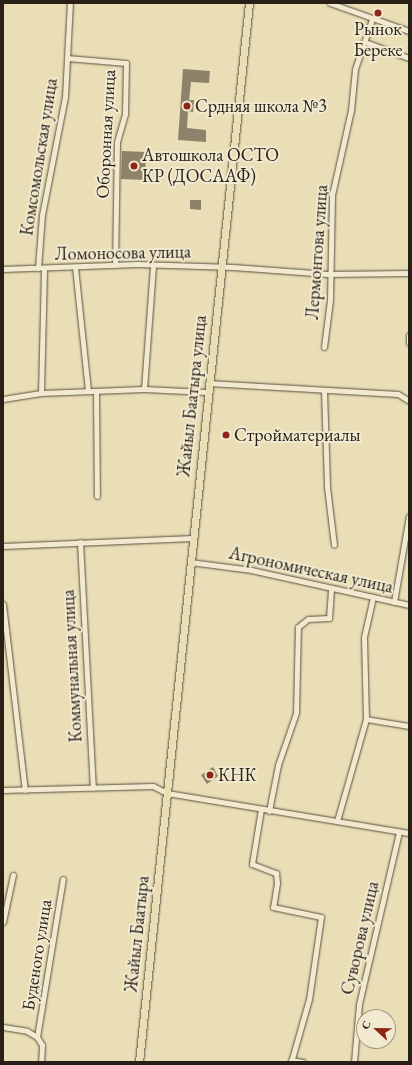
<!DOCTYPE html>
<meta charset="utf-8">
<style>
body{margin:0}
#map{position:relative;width:412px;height:1065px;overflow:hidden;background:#eadeb6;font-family:"EB Garamond",serif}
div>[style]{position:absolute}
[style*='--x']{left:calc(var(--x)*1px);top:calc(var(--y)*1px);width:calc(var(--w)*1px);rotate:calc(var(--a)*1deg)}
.building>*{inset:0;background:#8d836a}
.roads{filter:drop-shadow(0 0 1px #58503f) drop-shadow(0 0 1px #58503f)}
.minor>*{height:5px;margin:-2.5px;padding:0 2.5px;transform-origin:2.5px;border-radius:2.5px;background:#f1ead0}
.highway>*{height:7px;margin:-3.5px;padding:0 3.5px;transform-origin:3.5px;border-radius:3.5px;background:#eadeb6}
.dots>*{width:11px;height:11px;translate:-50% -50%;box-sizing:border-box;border:2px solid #f1ead0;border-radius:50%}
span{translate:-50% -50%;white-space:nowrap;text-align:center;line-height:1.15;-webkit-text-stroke:4px #f1ead0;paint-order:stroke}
.poi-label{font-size:18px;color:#282017}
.left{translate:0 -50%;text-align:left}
.street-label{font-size:18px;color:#282017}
.frame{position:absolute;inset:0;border:4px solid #282017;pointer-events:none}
.north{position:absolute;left:356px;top:1009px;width:40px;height:40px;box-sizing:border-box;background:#f1ead0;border:1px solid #a19986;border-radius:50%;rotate:292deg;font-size:11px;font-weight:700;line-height:16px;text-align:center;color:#282017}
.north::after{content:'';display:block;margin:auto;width:14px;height:18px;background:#8f2418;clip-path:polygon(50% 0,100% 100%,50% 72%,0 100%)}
</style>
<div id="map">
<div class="building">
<div style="clip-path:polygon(183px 69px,210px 71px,209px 83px,191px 82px,189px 100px,194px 100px,193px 112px,188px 111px,187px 128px,206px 130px,206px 142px,178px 140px)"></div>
<div style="clip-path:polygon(122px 151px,146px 152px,145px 180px,121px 179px)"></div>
<div style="clip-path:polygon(190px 200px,201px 200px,201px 210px,190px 209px)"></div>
<div style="clip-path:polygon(213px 767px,218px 776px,207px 784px,201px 775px)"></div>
</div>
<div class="roads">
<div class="minor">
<div style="--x:330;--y:3;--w:84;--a:19.5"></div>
<div style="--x:365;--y:42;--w:47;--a:20"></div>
<div style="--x:67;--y:58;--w:59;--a:4.8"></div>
<div style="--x:126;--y:63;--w:51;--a:91.1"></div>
<div style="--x:125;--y:114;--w:29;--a:106"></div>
<div style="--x:117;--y:142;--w:123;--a:90.9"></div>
<div style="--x:75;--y:267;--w:125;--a:84"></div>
<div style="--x:38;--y:268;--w:53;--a:-85.7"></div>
<div style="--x:42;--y:215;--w:120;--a:-79"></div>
<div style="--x:65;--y:97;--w:94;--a:-87"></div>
<div style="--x:3;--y:269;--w:134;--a:-2.1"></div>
<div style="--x:137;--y:264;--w:96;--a:1.8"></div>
<div style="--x:233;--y:267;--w:95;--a:4.2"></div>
<div style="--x:328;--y:274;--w:81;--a:-0.7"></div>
<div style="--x:409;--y:335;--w:8;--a:90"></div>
<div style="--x:324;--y:347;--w:47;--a:-82.7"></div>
<div style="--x:330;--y:300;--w:105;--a:-88.9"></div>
<div style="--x:332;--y:195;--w:87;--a:-77.4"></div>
<div style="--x:351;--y:110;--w:41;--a:-84.4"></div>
<div style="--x:355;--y:69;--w:53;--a:-71.2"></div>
<div style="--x:208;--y:383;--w:190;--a:3.3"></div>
<div style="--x:398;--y:394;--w:13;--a:32"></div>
<div style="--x:144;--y:389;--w:124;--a:-85.8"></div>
<div style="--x:324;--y:390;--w:97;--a:88.2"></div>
<div style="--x:327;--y:487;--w:58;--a:83.1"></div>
<div style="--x:96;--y:391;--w:105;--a:89.5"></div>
<div style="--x:41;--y:393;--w:125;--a:-88.6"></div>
<div style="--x:3;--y:399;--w:38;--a:-9"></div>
<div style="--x:41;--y:393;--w:103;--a:-2.2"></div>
<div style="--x:144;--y:389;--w:62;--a:2.8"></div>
<div style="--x:80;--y:542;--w:246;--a:87"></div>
<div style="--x:3;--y:546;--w:190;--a:-2.4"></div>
<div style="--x:190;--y:562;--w:62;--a:7.5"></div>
<div style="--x:251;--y:570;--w:162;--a:12.5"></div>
<div style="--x:394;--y:602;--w:87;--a:-80.1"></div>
<div style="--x:3;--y:604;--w:187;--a:83.3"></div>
<div style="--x:366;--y:719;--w:44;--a:9.2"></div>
<div style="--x:3;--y:790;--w:150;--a:-1.5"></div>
<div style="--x:153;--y:786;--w:16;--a:27"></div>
<div style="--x:167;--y:793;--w:245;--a:9.4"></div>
<div style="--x:261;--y:809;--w:56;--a:99.3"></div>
<div style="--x:252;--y:864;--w:26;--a:21"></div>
<div style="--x:276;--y:873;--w:10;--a:84"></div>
<div style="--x:277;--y:883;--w:24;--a:99"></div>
<div style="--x:273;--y:907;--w:49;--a:11.8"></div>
<div style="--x:321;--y:917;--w:83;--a:98.3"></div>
<div style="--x:309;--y:999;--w:66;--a:105.9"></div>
<div style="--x:269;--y:811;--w:47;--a:-78.9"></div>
<div style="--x:278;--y:765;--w:55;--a:-70.9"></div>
<div style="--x:296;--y:713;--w:86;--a:-88.7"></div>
<div style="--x:298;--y:627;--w:13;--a:-39"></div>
<div style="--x:308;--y:619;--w:21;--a:-3"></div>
<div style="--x:329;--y:618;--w:30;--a:-86"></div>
<div style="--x:337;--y:821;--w:106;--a:-74.1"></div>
<div style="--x:366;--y:719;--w:82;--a:-91.4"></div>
<div style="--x:364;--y:637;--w:41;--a:-77.3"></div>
<div style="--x:3;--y:922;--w:48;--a:-78"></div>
<div style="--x:3;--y:1027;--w:24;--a:9"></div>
<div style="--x:27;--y:1031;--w:12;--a:31"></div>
<div style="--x:37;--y:1037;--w:9;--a:58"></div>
<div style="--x:42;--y:1045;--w:17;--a:93"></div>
<div style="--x:37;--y:1037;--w:160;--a:-80.7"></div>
<div style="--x:291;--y:1060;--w:12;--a:9"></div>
<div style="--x:354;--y:1062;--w:58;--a:-85.1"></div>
<div style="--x:359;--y:1004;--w:177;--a:-76.9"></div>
</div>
<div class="highway">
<div style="--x:139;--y:1062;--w:1065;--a:-84.07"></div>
</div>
</div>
<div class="dots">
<div style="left:378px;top:13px;background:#8f2418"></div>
<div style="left:187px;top:106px;background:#8f2418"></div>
<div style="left:134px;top:166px;background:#8f2418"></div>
<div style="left:226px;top:435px;background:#8f2418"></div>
<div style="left:210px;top:775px;background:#8f2418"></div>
</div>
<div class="poi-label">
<span style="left:378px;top:40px">Рынок<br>Береке</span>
<span class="left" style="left:195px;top:106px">Срдняя школа №3</span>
<span class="left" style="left:142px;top:166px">Автошкола ОСТО<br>КР (ДОСААФ)</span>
<span class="left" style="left:234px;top:435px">Стройматериалы</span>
<span class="left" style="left:218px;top:775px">КНК</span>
</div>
<div class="street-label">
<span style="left:106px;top:134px;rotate:-87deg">Оборонная улица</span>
<span style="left:39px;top:157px;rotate:-81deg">Комсомольская улица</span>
<span style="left:317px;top:252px;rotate:-86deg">Лермонтова улица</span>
<span style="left:123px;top:253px;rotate:-1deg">Ломоносова улица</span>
<span style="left:192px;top:396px;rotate:-84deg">Жайыл Баатыра улица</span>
<span style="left:311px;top:570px;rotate:12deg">Агрономическая улица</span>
<span style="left:72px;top:666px;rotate:-93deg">Коммунальная улица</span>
<span style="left:137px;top:934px;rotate:-84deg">Жайыл Баатыра</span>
<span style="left:360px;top:938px;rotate:-77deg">Суворова улица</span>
<span style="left:37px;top:955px;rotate:-81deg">Буденого улица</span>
</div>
<div class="frame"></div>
<div class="north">С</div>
</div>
